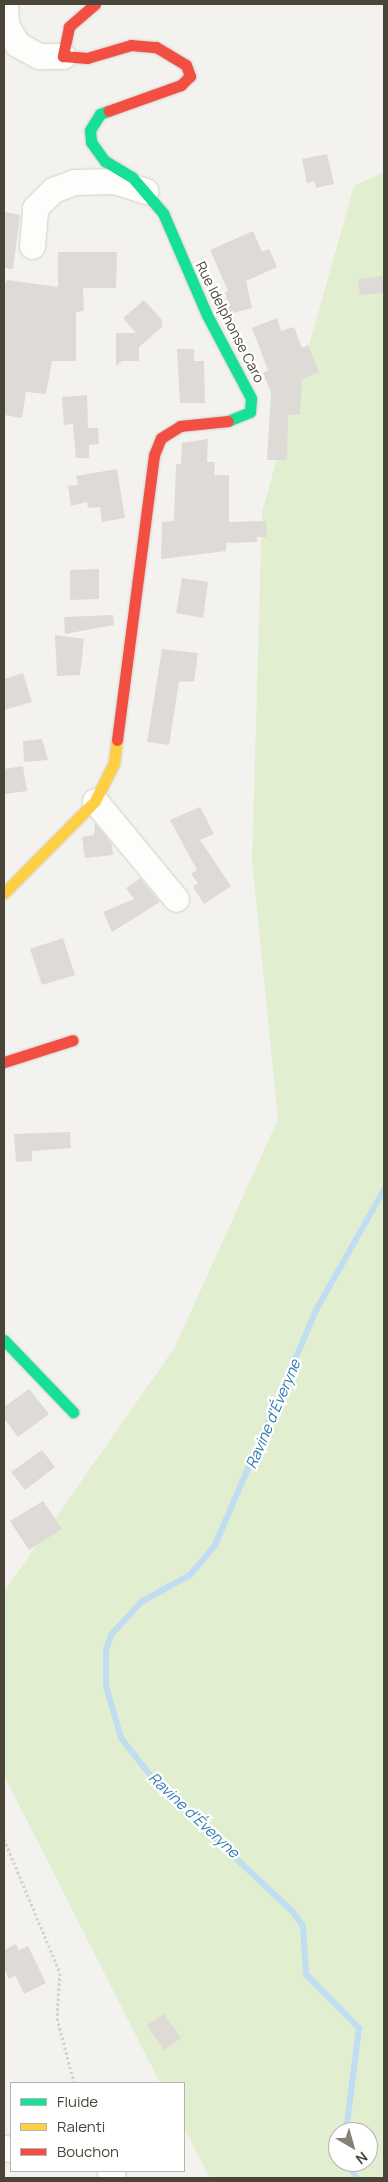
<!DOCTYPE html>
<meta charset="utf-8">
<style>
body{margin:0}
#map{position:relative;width:388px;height:2182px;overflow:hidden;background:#f4f2ee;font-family:Manrope,sans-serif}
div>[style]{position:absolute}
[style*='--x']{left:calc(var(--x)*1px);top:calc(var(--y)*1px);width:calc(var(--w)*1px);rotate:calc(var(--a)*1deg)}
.green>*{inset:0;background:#e1eecf}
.stream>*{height:6px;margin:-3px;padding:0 3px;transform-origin:3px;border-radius:3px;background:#c0ddf1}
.building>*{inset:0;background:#dedbd6}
.path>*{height:3px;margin-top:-1.5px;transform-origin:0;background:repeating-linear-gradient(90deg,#d3d2cc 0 2.5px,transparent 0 5px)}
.roads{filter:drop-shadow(0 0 1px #d2d0cb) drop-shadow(0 0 1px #d2d0cb)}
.street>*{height:25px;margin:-12.5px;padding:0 12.5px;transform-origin:12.5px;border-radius:12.5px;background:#fdfdfc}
.fast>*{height:11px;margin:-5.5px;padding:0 5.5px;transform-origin:5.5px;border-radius:5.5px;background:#16e098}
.slow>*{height:11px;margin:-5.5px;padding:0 5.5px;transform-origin:5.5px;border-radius:5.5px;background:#ffcf43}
.jam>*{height:11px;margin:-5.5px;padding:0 5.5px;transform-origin:5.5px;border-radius:5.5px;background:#f24e42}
span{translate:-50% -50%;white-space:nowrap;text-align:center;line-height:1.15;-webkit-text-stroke:4.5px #fff;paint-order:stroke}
.street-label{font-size:14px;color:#4b4439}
.water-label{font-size:15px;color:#2e7ab2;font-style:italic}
.frame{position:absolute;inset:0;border:5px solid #4b4439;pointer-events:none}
.legend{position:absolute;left:10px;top:2082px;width:175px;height:90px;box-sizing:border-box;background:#fff;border:1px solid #b7b4b0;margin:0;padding:6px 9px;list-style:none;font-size:15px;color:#4b4439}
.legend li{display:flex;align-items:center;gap:10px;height:25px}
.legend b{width:25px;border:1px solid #b7b4b0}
.north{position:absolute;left:328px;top:2122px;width:50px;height:50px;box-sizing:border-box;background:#fff;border:1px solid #b7b4b0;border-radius:50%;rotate:142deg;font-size:14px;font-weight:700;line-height:20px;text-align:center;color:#4b4439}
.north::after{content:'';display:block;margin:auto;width:18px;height:22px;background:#868178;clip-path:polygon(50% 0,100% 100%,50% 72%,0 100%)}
</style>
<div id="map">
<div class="green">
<div style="clip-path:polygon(evenodd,384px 172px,384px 2178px,210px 2178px,184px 2128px,184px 2083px,160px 2083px,4px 1775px,4px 1592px,175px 1347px,278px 1119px,252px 861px,262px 512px,354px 186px,384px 172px,338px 2132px,368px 2132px,368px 2162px,338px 2162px,338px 2132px)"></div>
</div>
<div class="stream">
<div style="--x:346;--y:2132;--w:105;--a:-82.9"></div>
<div style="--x:359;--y:2028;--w:76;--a:-134.5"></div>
<div style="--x:306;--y:1974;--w:48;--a:-93.6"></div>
<div style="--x:303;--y:1926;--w:19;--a:-126"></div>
<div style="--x:292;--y:1911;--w:184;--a:-136.8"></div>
<div style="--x:158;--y:1785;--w:60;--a:-128.2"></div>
<div style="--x:121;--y:1738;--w:54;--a:-106.1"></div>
<div style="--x:106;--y:1686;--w:35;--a:-90"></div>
<div style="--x:106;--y:1651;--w:17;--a:-73"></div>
<div style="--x:111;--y:1635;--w:45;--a:-47.7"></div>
<div style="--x:141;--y:1602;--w:56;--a:-28.9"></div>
<div style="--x:190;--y:1575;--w:39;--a:-50"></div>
<div style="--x:215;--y:1545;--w:256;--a:-66.7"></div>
<div style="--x:316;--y:1310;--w:138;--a:-60.5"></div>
<div style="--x:348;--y:2162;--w:18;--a:63"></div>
</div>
<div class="building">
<div style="clip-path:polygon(327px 154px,334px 184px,316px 188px,315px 181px,307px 183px,302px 159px)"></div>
<div style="clip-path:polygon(4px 212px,20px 215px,13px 269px,4px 268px)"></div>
<div style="clip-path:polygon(253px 231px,262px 252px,269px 249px,277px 267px,246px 281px,252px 308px,230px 314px,225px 292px,228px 291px,210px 250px)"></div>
<div style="clip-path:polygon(58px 252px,117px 252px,116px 288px,83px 288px,84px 311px,76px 312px,76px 361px,52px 361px,46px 394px,26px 392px,22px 418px,4px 415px,4px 286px,7px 280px,58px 287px)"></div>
<div style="clip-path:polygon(384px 276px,384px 293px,360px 295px,358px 279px)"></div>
<div style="clip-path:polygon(144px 300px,162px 320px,162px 327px,139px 347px,139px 361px,122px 361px,116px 366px,116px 333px,136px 333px,123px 318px)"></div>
<div style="clip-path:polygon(277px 318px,281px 331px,294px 327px,302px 348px,308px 345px,319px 372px,302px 379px,300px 415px,288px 415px,287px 460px,267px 460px,271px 393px,263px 373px,268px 370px,252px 328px)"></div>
<div style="clip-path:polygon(177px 349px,194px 349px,194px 361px,204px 361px,205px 403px,180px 403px)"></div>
<div style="clip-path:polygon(87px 395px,88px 428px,98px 428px,99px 444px,89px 445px,89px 458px,76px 458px,73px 424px,64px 425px,62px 397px)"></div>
<div style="clip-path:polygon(208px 439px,207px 462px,215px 462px,214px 475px,229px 475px,229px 522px,266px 521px,267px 537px,257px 537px,257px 542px,226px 543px,226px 551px,161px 559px,162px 522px,174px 521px,176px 464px,181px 464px,182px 443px)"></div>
<div style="clip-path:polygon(117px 469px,125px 518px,102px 522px,100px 507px,88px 508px,87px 502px,71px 506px,68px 486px,78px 485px,76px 476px)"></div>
<div style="clip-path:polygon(99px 569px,99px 599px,70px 600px,70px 570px)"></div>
<div style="clip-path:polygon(182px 578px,208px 582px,203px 618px,176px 613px)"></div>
<div style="clip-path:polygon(113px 615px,114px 625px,65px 634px,64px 617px)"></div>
<div style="clip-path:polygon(55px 635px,84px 639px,80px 675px,57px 676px)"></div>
<div style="clip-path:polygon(162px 649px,198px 653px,194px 681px,179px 682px,169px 745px,147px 742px)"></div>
<div style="clip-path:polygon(23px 673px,32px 702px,4px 710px,4px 679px)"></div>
<div style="clip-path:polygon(42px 739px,48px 760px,24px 762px,23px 741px)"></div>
<div style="clip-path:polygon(23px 766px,27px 791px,4px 794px,4px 769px)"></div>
<div style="clip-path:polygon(200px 807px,214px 834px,200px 840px,231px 886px,204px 904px,193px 887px,198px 883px,191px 874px,197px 870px,170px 820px)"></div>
<div style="clip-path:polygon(95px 823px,112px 844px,113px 855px,85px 858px,82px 837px,94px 835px)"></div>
<div style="clip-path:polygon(140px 878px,160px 902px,112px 932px,103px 912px,134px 899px,126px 888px)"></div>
<div style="clip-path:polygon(63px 938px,75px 975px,42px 985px,30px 949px)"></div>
<div style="clip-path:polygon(70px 1132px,71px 1148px,32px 1151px,32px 1161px,16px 1162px,14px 1134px)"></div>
<div style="clip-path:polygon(29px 1389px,49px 1414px,18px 1437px,4px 1418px,4px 1407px)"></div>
<div style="clip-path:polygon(42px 1450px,55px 1467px,25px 1490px,11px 1472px)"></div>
<div style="clip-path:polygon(43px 1501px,62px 1529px,29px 1550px,10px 1521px)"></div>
<div style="clip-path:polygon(16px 1944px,19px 1950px,28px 1946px,46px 1983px,24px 1994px,15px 1975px,9px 1979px,4px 1967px,4px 1950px)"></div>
<div style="clip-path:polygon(164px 2014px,181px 2038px,164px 2050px,147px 2025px)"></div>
</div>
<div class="path">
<div style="--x:4;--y:1839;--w:145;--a:67.3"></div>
<div style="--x:60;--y:1973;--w:45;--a:93.8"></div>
<div style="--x:57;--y:2018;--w:67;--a:75.3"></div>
</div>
<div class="roads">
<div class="street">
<div style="--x:5;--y:4;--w:20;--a:87"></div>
<div style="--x:6;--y:24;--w:23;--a:61"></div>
<div style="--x:17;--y:44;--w:25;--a:29"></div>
<div style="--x:39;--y:56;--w:24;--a:0"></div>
<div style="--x:32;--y:246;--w:38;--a:-85"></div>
<div style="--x:35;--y:208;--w:25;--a:-45"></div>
<div style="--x:53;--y:190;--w:22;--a:-21"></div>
<div style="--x:74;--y:182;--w:41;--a:-1.4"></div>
<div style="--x:115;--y:181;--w:32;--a:18"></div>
<div style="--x:95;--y:801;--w:127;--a:50.4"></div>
<div style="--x:4;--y:2148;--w:7;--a:8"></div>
<div style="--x:110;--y:2171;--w:8;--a:67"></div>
</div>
<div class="fast">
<div style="--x:108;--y:111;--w:9;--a:159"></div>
<div style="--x:100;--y:114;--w:19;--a:122"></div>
<div style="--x:90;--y:130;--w:12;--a:85"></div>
<div style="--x:91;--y:142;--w:24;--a:54"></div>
<div style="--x:105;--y:161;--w:31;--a:31"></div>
<div style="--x:132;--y:177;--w:48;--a:49.3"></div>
<div style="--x:163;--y:213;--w:111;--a:66.7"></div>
<div style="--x:207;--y:315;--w:94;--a:62.1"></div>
<div style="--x:251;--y:398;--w:14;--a:94"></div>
<div style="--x:250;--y:412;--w:24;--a:158"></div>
<div style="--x:4;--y:1340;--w:100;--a:46.2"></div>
</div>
<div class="slow">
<div style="--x:4;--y:893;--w:129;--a:-45.3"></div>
<div style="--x:95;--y:801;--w:42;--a:-63.4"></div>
<div style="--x:114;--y:763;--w:23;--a:-83"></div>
</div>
<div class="jam">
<div style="--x:95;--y:4;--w:35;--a:139"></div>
<div style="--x:69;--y:27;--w:30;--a:102"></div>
<div style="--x:63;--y:56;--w:24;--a:5"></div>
<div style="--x:87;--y:58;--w:46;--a:-16.5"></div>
<div style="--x:131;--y:45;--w:25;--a:5"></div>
<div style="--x:156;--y:47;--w:35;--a:31"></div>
<div style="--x:186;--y:65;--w:12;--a:70"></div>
<div style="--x:190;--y:76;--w:13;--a:135"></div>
<div style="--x:181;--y:85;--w:77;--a:160.4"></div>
<div style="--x:117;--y:740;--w:287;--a:-82.6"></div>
<div style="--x:154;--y:455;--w:18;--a:-68"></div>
<div style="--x:161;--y:438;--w:22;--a:-32"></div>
<div style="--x:180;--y:426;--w:48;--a:-5.9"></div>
<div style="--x:4;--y:1062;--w:72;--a:-17.7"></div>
</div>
</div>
<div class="street-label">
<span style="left:230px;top:322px;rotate:63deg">Rue Idelphonse Caro</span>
</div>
<div class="water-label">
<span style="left:273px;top:1414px;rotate:-67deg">Ravine d'Éveryne</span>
<span style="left:194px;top:1815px;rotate:43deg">Ravine d'Éveryne</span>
</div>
<div class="frame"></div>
<ul class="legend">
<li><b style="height:6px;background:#16e098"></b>Fluide</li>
<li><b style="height:6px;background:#ffcf43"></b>Ralenti</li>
<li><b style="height:6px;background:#f24e42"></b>Bouchon</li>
</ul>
<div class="north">N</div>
</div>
